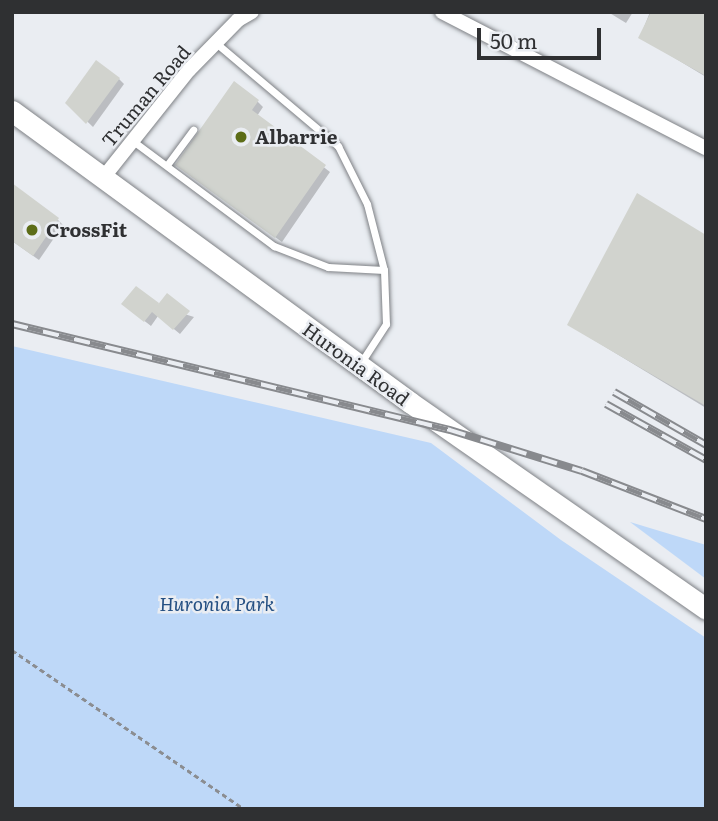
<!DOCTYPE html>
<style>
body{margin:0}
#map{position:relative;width:718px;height:821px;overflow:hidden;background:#eaedf2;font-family:Literata,serif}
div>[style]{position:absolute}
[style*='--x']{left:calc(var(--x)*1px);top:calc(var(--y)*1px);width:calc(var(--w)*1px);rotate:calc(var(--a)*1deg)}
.green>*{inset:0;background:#bed8f8}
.shadow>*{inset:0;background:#0003}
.building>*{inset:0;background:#d1d3ce}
.path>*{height:2.5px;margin-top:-1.25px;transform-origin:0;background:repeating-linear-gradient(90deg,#8b8d91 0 5px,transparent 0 8.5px)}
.roads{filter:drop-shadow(0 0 2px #7e8185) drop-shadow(0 0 2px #7e8185)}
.lane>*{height:7px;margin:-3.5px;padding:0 3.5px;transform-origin:3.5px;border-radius:3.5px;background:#fff}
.street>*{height:14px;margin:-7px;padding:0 7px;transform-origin:7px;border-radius:7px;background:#fff}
.secondary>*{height:21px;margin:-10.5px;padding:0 10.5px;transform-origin:10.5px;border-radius:10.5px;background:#fff}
.rail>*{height:8px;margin-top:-4px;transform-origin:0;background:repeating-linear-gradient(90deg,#eaedf2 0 16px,#888a8e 0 32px);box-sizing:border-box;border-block:2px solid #888a8e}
.dots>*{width:19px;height:19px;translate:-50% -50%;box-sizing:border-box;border:4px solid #eaedf2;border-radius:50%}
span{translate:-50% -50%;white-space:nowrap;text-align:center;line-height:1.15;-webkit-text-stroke:5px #eaedf2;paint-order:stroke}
.street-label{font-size:19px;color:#2f3032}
.poi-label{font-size:19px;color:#2f3032;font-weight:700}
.left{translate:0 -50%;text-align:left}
.park-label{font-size:19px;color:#255083;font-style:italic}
.frame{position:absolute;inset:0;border:14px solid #2f3032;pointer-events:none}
.scale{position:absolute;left:477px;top:28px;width:124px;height:32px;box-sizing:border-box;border:4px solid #2f3032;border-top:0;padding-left:9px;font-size:21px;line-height:24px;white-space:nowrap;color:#2f3032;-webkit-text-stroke:5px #eaedf2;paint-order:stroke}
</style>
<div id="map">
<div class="green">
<div style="clip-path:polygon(12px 346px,431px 443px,561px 540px,706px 638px,706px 809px,12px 809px)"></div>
<div style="clip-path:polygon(630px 522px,706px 545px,706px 579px)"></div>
</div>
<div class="shadow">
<div style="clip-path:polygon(608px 12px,633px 12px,626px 23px)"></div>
<div style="clip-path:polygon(650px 12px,706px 12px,706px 77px,640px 37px)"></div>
<div style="clip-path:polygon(119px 79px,124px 84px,93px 127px,67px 102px)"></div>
<div style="clip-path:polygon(257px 101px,263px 107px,257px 116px,330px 172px,282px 242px,183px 170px)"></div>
<div style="clip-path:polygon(58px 220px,63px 225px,39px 260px,12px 241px)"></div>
<div style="clip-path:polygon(706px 237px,706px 408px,569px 325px)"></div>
<div style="clip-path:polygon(137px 288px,159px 306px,194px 317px,180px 334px,158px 316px,151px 326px,129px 309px)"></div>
</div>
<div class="building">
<div style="clip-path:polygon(651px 12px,706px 12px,706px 76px,638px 38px)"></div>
<div style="clip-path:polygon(96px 60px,120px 78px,86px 124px,65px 103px)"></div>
<div style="clip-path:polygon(234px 81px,259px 100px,252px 110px,326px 165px,275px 238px,175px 165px)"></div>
<div style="clip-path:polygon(12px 183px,59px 218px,33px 256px,12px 241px)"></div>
<div style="clip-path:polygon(637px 193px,706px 235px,706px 406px,567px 325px)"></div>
<div style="clip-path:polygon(136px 286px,159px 303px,156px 307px,167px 293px,190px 311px,173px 330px,152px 312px,144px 322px,121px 304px)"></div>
</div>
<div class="path">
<div style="--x:12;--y:650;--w:281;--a:34.4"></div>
</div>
<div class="roads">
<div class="lane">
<div style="--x:216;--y:43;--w:160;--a:40.2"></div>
<div style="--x:338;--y:146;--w:65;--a:63.4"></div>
<div style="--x:367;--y:204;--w:68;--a:75.6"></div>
<div style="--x:384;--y:270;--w:54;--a:87.9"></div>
<div style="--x:386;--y:324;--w:48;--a:123"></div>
<div style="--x:133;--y:141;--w:176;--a:36.7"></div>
<div style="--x:274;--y:246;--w:58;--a:21.3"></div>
<div style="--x:328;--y:267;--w:56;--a:3.1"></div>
<div style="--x:167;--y:165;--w:44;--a:-53.4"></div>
</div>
<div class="street">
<div style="--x:442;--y:12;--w:297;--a:27.3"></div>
<div style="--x:103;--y:178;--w:138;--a:-51.5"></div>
<div style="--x:189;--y:70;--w:70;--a:-45.6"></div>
<div style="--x:238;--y:20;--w:16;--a:-30"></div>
</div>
<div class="secondary">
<div style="--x:12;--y:111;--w:494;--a:36.2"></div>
<div style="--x:411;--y:403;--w:360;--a:34.9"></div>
</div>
</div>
<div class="rail">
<div style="--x:12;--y:324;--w:451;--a:13.6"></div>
<div style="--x:450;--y:430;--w:138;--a:17.3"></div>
<div style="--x:582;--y:471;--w:133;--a:21.2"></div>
<div style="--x:614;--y:392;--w:106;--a:29.9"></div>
<div style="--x:606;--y:404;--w:115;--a:29.2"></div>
</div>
<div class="dots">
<div style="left:241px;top:137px;background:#5d6d18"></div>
<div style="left:32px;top:230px;background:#5d6d18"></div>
</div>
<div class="street-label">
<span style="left:146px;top:96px;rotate:-50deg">Truman Road</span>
<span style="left:356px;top:364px;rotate:36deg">Huronia Road</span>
</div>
<div class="poi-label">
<span class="left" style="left:255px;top:137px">Albarrie</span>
<span class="left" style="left:46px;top:230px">CrossFit</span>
</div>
<div class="park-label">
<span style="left:217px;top:604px">Huronia Park</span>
</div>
<div class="frame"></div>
<div class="scale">50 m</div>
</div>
